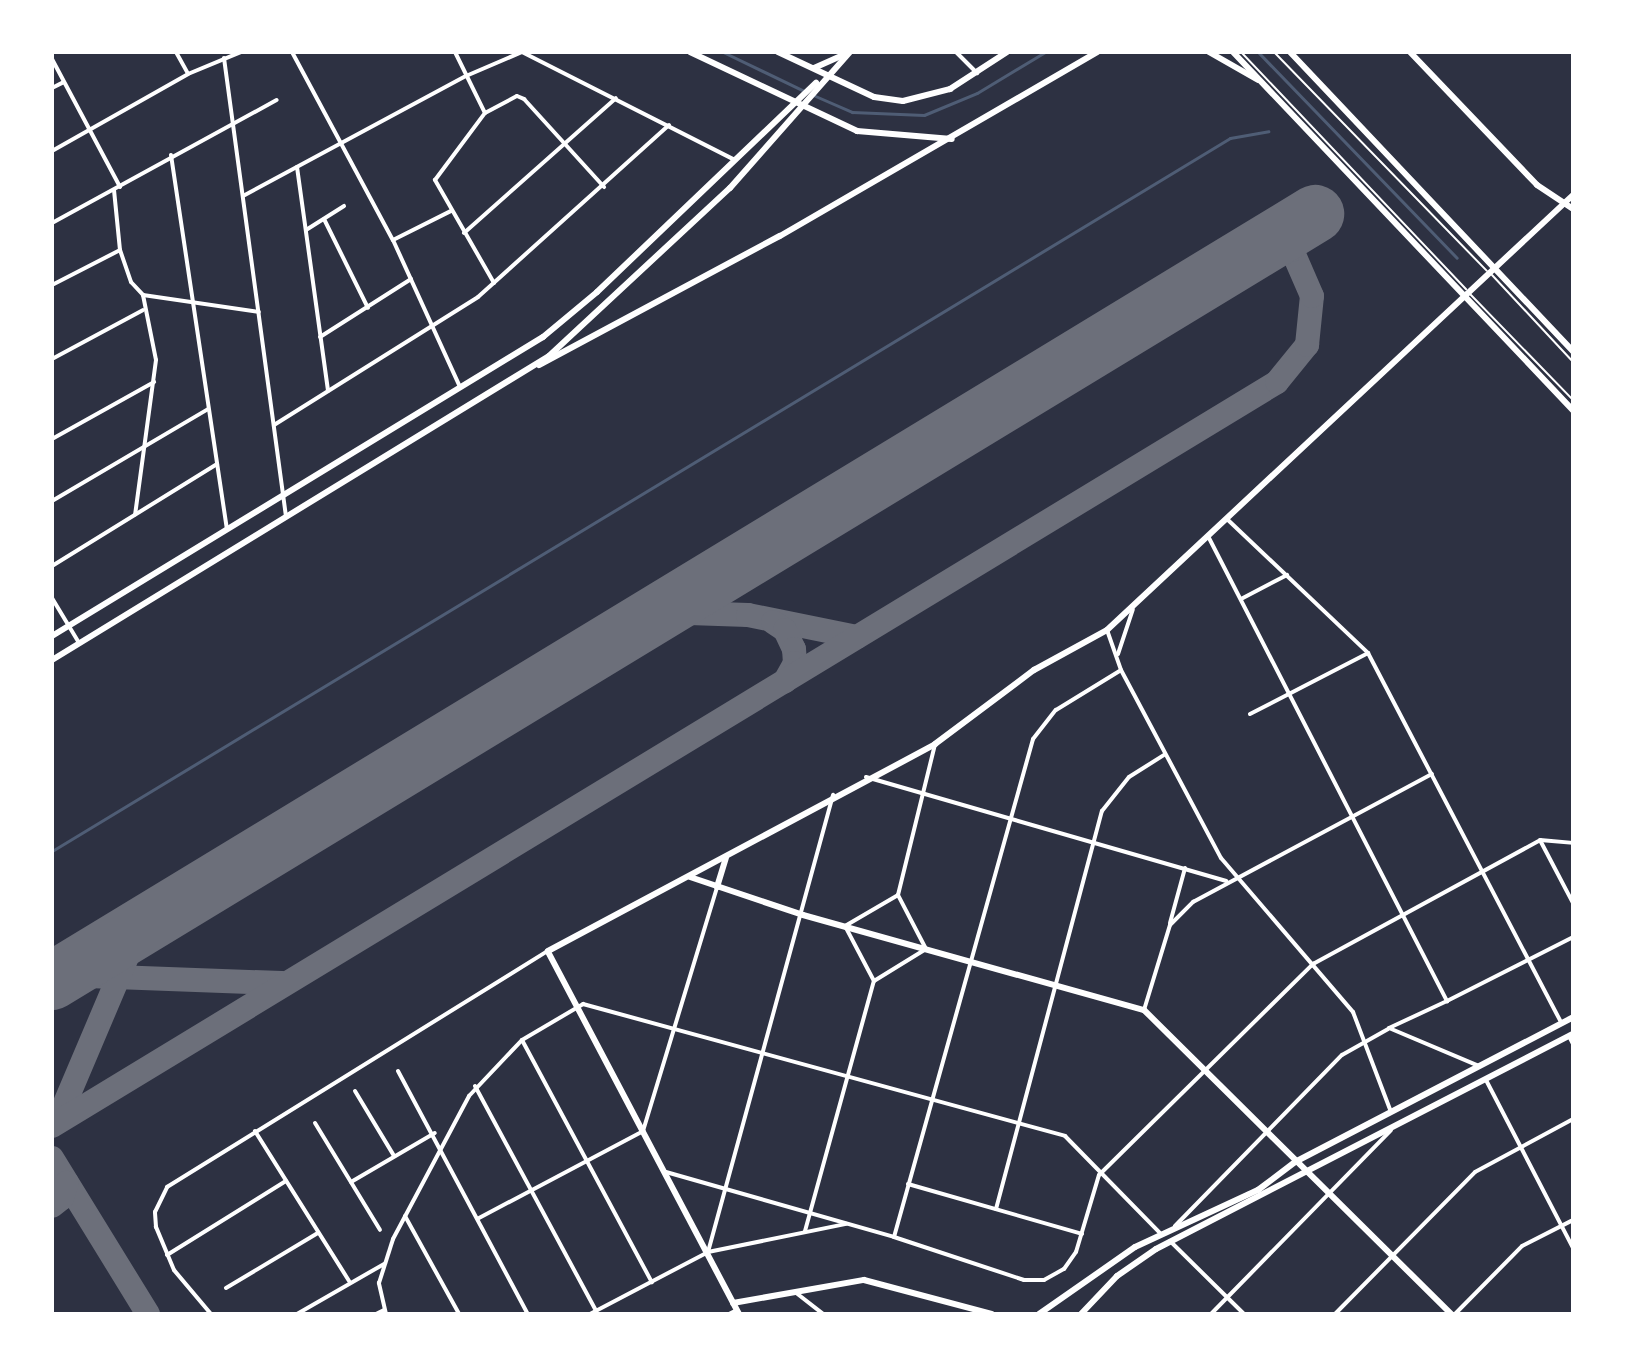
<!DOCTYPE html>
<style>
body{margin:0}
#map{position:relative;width:1625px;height:1366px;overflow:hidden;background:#2d3142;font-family:Montserrat,sans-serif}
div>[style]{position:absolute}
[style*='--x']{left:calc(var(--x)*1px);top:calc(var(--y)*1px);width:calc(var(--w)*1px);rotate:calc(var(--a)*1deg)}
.stream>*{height:3px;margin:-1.5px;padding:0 1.5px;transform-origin:1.5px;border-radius:1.5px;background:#4f5d75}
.taxiway>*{height:24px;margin:-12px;padding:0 12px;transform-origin:12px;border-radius:12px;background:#6c6f7a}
.runway>*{height:58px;margin:-29px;padding:0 29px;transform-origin:29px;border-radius:29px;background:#6c6f7a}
.service>*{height:2px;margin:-1px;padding:0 1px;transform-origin:1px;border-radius:1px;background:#fff}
.minor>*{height:4px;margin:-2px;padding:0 2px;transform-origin:2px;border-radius:2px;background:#fff}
.tertiary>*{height:6px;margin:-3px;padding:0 3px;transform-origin:3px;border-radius:3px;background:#fff}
.secondary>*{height:6px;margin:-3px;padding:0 3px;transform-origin:3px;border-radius:3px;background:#fff}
span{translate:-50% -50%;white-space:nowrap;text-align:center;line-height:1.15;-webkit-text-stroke:8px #fff;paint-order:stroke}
.frame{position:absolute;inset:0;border:54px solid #fff;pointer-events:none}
</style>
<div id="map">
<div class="stream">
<div style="--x:723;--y:52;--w:92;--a:25.7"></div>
<div style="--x:1258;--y:52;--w:286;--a:46"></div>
<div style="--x:813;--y:95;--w:43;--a:23.6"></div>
<div style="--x:852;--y:112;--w:72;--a:2.4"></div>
<div style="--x:924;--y:115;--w:57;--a:-22.5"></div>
<div style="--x:977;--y:93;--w:79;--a:-31.1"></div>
<div style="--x:52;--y:851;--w:1377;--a:-31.18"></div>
<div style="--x:1230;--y:138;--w:39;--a:-10"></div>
</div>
<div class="taxiway">
<div style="--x:660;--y:612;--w:88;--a:2"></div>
<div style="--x:748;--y:615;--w:111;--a:11.4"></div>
<div style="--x:773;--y:622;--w:14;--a:34"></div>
<div style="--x:785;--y:630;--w:21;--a:65"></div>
<div style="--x:794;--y:649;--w:14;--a:86"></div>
<div style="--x:795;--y:663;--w:21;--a:119"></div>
<div style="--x:61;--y:975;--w:221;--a:2.1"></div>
<div style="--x:57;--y:1122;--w:202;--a:-67"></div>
<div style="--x:136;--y:936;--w:19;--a:-47"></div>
<div style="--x:52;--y:1126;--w:1433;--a:-31.27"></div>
<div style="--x:1277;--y:382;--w:48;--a:-51"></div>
<div style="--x:1307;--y:345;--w:49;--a:-84.2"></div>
<div style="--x:1312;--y:296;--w:50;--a:-113.5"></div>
<div style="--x:1292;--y:250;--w:30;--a:-174"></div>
<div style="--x:52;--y:1158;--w:183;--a:58.4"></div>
<div style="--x:52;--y:1206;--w:13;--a:-39"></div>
<div style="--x:62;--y:1198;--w:16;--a:-72"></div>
</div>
<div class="runway">
<div style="--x:52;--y:981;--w:1478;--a:-31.27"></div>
</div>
<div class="service">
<div style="--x:1241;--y:52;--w:327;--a:46.5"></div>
<div style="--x:1274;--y:52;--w:305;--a:45.8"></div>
<div style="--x:1492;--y:275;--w:119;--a:47"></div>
<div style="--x:1470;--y:294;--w:148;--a:45.8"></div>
</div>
<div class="minor">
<div style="--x:176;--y:52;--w:25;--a:61"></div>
<div style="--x:292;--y:52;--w:213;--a:61.8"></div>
<div style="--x:393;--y:240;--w:162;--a:65.5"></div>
<div style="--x:455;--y:52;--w:68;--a:63.8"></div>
<div style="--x:956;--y:52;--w:30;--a:45"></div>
<div style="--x:224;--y:58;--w:461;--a:82.3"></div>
<div style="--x:52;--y:59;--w:145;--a:62"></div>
<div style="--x:52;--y:88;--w:13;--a:-27"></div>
<div style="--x:52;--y:151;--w:156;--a:-29.5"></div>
<div style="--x:188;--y:74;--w:57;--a:-22.5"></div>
<div style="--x:171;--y:155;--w:377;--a:81.5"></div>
<div style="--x:297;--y:167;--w:226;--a:82.1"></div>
<div style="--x:114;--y:190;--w:60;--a:84.3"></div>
<div style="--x:120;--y:250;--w:34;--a:71"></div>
<div style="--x:131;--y:282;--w:18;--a:47"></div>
<div style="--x:143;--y:295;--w:66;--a:78.7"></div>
<div style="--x:156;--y:360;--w:156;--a:97.7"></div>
<div style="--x:243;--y:196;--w:253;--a:-28.3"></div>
<div style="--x:466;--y:76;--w:61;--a:-23.2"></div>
<div style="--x:522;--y:52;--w:239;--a:26.9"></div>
<div style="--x:324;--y:219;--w:99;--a:63.7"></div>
<div style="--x:52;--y:223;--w:256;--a:-28.7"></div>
<div style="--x:306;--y:230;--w:45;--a:-32.3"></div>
<div style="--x:464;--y:233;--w:203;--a:-41.6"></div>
<div style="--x:393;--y:240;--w:65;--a:-26.6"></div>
<div style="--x:494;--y:283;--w:119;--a:-119.8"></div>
<div style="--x:435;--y:180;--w:84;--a:-53.3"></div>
<div style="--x:485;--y:113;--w:36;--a:-28"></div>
<div style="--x:517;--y:96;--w:8;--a:23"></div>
<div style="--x:524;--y:99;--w:119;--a:47.7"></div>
<div style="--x:52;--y:285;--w:76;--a:-27.2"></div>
<div style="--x:143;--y:295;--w:117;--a:8.3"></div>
<div style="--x:320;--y:337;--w:108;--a:-32.5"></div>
<div style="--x:52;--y:359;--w:103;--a:-28.3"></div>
<div style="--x:274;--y:425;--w:241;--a:-32.1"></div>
<div style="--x:478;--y:297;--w:257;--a:-42"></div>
<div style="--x:52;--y:439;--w:117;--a:-29.2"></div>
<div style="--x:52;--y:501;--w:181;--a:-30.5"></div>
<div style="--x:1228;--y:520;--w:193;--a:43.5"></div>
<div style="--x:1368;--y:653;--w:416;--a:62.4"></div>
<div style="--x:1209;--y:538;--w:521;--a:62.8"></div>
<div style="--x:1447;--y:1001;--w:64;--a:155"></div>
<div style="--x:1389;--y:1028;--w:98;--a:22.9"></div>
<div style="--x:52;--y:566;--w:194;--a:-31.7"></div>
<div style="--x:52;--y:598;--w:52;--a:59"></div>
<div style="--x:1241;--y:599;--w:52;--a:-27.6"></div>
<div style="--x:1107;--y:630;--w:42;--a:70.7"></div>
<div style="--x:1121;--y:670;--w:213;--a:62"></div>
<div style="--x:1221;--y:858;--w:203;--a:49.4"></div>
<div style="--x:1353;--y:1012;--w:107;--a:69.2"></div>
<div style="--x:1118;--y:654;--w:47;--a:-71.6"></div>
<div style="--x:1250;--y:714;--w:133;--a:-27.3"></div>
<div style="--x:866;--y:777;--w:375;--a:16.1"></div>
<div style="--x:1541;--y:842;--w:69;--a:62.3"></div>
<div style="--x:1170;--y:923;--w:57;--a:-74.7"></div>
<div style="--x:874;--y:981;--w:62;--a:-117.8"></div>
<div style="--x:845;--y:926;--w:61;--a:-30.3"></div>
<div style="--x:1447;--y:1001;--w:141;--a:-26.9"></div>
<div style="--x:1144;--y:1010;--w:89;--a:-73"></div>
<div style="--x:1170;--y:925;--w:33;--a:-45"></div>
<div style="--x:1193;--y:902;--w:271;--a:-28.2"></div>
<div style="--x:1569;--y:1036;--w:9;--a:63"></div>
<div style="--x:522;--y:1040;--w:275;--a:61.8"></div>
<div style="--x:398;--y:1071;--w:276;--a:61.9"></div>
<div style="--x:1486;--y:1080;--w:189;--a:62.6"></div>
<div style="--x:475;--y:1086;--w:255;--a:61.7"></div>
<div style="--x:355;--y:1091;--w:76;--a:59"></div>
<div style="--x:315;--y:1123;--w:125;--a:58.7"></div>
<div style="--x:255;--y:1131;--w:177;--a:57.9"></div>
<div style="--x:666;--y:1172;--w:237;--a:15.9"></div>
<div style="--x:894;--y:1237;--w:137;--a:18.3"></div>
<div style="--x:1024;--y:1280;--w:20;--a:0"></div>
<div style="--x:1044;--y:1280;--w:23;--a:-29"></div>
<div style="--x:1064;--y:1269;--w:21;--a:-55"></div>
<div style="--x:1076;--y:1252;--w:80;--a:-73.4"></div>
<div style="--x:1099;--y:1175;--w:301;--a:-44.6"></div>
<div style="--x:1313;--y:964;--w:259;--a:-28.6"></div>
<div style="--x:1540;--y:840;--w:33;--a:5"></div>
<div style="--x:351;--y:1182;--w:97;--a:-30.3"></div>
<div style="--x:908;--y:1184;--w:181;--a:16"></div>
<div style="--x:996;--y:1209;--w:412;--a:-75.1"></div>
<div style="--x:1102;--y:811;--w:43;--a:-51.5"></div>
<div style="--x:1129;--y:777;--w:41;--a:-32.2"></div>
<div style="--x:405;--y:1216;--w:112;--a:61.1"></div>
<div style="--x:479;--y:1218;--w:186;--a:-27.9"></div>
<div style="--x:643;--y:1131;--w:255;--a:-73.1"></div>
<div style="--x:1175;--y:1226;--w:239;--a:-45.7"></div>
<div style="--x:1342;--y:1055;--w:53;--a:-29.5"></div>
<div style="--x:805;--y:1231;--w:259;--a:-74.6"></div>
<div style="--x:874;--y:981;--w:61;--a:-31.6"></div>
<div style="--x:926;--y:949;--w:61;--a:-117.4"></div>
<div style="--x:898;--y:895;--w:155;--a:-76.2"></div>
<div style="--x:894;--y:1237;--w:517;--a:-74.4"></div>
<div style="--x:1033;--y:739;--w:37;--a:-52"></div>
<div style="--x:1056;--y:710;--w:76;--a:-31.6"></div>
<div style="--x:1170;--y:1241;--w:104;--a:44.6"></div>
<div style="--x:708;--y:1252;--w:474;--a:-74.7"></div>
<div style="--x:167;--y:1255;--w:140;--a:-31.9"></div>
<div style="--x:226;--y:1288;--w:107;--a:-30.9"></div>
<div style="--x:795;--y:1292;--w:36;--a:38"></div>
<div style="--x:211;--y:1314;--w:57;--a:-130.1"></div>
<div style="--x:174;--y:1270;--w:47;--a:-112.7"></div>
<div style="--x:156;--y:1227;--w:15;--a:-94"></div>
<div style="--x:155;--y:1212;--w:28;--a:-64"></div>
<div style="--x:167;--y:1187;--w:448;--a:-31.8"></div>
<div style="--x:297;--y:1314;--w:100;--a:-29.9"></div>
<div style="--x:376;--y:1314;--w:9;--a:-27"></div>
<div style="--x:386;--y:1314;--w:32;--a:-103"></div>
<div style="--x:379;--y:1283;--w:46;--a:-72.3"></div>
<div style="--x:393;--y:1239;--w:162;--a:-62"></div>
<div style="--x:469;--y:1096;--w:77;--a:-46.6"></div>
<div style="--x:522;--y:1040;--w:71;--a:-30.5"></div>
<div style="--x:583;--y:1004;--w:500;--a:15.3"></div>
<div style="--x:1065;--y:1136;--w:137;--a:45.6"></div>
<div style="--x:590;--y:1314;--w:133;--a:-27.7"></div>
<div style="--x:708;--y:1252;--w:141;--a:-11.5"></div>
<div style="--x:729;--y:1314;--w:9;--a:-27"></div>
<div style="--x:1211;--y:1314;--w:257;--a:-45.6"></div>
<div style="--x:1335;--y:1314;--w:199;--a:-45.4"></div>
<div style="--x:1475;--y:1172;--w:111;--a:-28.4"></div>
<div style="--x:1455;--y:1314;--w:95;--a:-45.4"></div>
<div style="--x:1522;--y:1246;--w:57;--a:-27"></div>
</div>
<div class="tertiary">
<div style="--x:690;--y:52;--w:185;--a:25.3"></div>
<div style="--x:857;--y:131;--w:95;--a:4.8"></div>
<div style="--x:778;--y:52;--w:106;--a:25.1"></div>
<div style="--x:874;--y:97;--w:29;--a:8"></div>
<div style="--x:903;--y:101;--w:49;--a:-14.3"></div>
<div style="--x:950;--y:89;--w:68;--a:-33"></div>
<div style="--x:1209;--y:52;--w:56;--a:29.7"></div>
<div style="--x:1410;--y:52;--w:184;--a:46.3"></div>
<div style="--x:1537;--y:185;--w:43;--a:33.7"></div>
<div style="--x:539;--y:365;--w:273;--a:-28.2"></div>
<div style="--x:780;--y:236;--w:367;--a:-30.1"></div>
<div style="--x:690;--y:877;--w:119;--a:18.6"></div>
<div style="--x:803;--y:915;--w:354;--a:15.6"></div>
<div style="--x:1144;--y:1010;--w:432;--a:44.7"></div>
<div style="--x:717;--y:887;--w:31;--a:-73"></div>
<div style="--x:733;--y:1303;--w:133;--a:-10"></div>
<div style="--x:864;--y:1280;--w:132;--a:14.9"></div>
<div style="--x:739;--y:1314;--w:410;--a:-117.8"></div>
<div style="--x:548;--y:951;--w:439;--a:-28.1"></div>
<div style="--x:935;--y:744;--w:124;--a:-36.8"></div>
<div style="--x:1034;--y:670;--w:83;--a:-28.7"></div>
<div style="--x:1107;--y:630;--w:637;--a:-43.03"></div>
</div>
<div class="secondary">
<div style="--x:1233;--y:52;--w:494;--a:46.5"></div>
<div style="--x:1290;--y:52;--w:412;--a:46.6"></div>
<div style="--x:814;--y:68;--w:35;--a:-24"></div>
<div style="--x:52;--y:636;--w:575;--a:-31.34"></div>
<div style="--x:543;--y:337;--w:70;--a:-39.8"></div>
<div style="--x:597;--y:292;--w:303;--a:-43.7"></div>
<div style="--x:52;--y:660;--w:583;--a:-31.45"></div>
<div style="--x:549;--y:356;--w:247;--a:-42.9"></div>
<div style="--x:730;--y:188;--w:181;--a:-48.6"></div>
<div style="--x:1039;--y:1314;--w:117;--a:-34.9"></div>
<div style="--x:1135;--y:1247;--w:136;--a:-24.9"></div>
<div style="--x:1258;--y:1190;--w:46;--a:-37.1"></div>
<div style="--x:1295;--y:1162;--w:314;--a:-27.5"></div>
<div style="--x:1081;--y:1314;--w:52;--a:-46.5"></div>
<div style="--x:1117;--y:1276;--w:47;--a:-34.7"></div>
<div style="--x:1156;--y:1249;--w:469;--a:-27.3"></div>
</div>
<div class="frame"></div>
</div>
